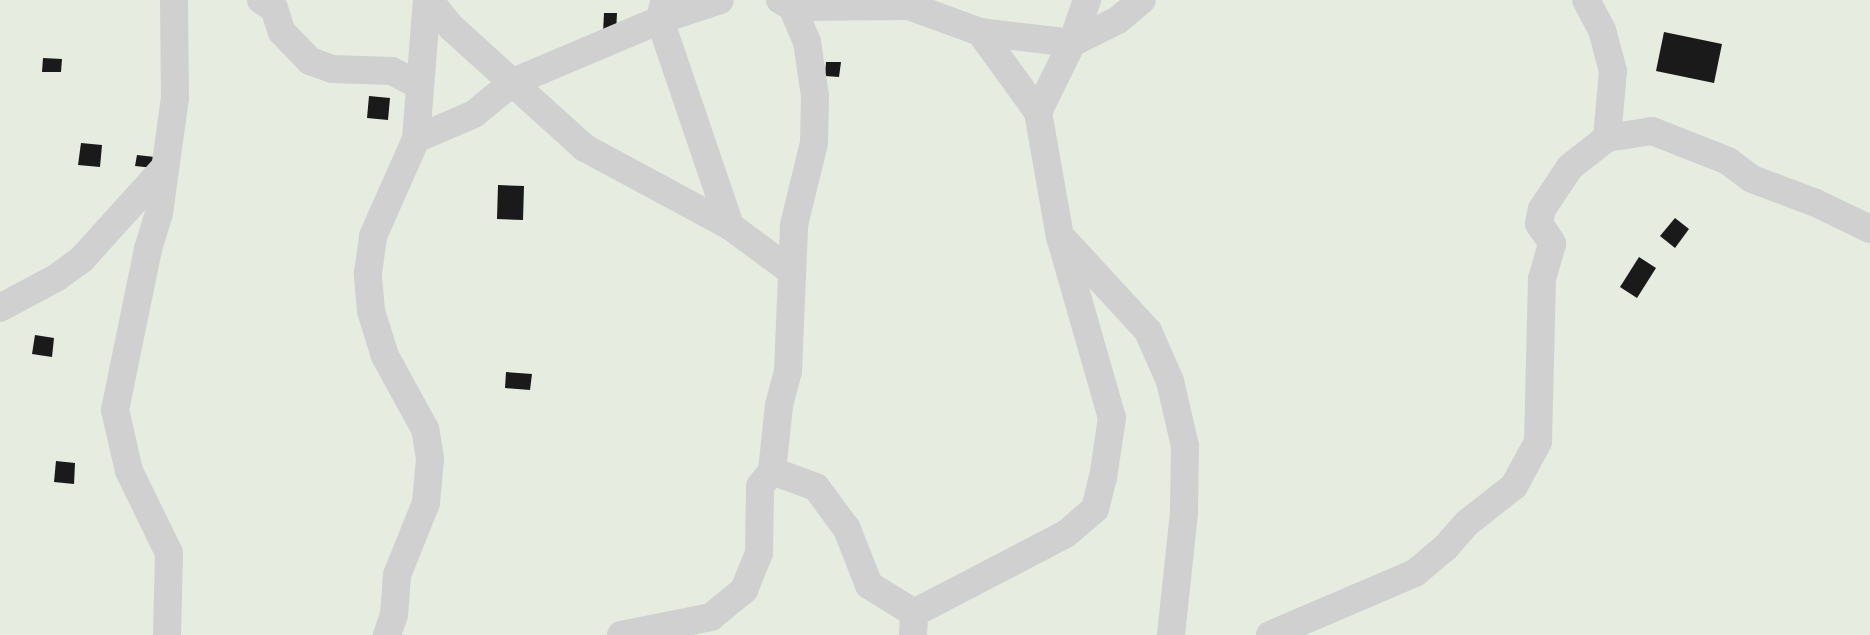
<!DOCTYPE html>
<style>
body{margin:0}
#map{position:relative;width:1870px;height:635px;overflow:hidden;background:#fff;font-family:"Nunito Sans",sans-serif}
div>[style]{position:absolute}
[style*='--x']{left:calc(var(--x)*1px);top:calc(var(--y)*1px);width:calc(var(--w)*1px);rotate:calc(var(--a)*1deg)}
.green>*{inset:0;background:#e6ecdf}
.building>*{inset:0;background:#1a1a1a}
.street>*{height:28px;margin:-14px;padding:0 14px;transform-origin:14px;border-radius:14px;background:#d0d0d0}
span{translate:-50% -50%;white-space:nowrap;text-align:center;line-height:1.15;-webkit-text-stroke:6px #fff;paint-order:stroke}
</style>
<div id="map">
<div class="green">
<div style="clip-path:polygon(0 0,1870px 0,1870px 635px,0 635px)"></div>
</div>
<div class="building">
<div style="clip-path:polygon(604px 13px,617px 13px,616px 33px,603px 33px)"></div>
<div style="clip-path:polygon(1664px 32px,1722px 44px,1714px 83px,1656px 71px)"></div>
<div style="clip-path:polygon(43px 58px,62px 59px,61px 72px,42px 72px)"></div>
<div style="clip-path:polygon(826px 62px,841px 62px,839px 77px,825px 76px)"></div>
<div style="clip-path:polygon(369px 96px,390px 98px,388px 120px,367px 118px)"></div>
<div style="clip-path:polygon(81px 143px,102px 145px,100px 167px,78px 165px)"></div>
<div style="clip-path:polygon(137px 155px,155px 157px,154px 168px,135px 166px)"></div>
<div style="clip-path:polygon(498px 185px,524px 186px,523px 220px,497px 219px)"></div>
<div style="clip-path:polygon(1675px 218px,1689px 229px,1675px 248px,1660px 236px)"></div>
<div style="clip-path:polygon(1639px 257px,1656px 268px,1637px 298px,1620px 287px)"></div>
<div style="clip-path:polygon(35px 335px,54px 338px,52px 357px,32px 354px)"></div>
<div style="clip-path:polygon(506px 372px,532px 374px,530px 390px,505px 388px)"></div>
<div style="clip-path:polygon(56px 461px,75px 463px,74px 484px,54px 482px)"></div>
</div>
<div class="street">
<div style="--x:261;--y:0;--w:15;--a:32"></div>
<div style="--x:274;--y:8;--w:25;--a:72"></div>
<div style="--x:282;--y:32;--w:40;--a:46"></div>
<div style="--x:310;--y:61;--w:23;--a:20"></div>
<div style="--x:332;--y:69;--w:60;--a:1.9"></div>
<div style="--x:392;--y:71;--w:30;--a:28"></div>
<div style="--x:429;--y:0;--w:36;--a:51"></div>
<div style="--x:452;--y:28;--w:179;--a:42.1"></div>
<div style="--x:585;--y:148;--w:165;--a:28.3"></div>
<div style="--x:780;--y:0;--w:14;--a:30"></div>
<div style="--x:792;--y:7;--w:117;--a:-0.5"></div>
<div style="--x:909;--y:6;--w:76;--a:20.1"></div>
<div style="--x:980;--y:32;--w:93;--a:6.8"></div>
<div style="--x:1072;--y:43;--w:51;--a:-26.6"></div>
<div style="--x:1118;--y:20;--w:31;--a:-40"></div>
<div style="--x:664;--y:2;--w:18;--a:103"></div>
<div style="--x:660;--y:20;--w:218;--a:71.2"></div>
<div style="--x:730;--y:226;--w:76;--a:36.4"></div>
<div style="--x:980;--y:32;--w:99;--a:54.1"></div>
<div style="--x:1607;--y:138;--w:46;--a:-8.8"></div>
<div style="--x:1652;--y:131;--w:82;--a:21.5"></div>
<div style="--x:1728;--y:161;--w:30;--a:37"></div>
<div style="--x:1752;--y:179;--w:68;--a:20.6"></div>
<div style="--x:1816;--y:203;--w:60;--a:25.7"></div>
<div style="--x:416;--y:139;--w:63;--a:-23.3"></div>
<div style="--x:474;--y:114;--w:50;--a:-39.4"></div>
<div style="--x:513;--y:82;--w:160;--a:-22.9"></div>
<div style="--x:660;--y:20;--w:63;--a:-18.4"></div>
<div style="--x:1064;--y:240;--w:124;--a:47.3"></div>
<div style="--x:1148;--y:331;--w:55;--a:66.3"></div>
<div style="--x:1170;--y:381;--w:67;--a:77"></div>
<div style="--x:1185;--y:446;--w:67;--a:90.9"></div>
<div style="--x:1184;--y:513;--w:123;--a:96.1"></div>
<div style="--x:0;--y:308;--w:64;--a:-28.2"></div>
<div style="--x:56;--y:278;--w:32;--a:-36"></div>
<div style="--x:82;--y:259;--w:124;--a:-47.9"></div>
<div style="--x:772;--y:471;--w:47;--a:20"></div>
<div style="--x:816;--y:487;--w:52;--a:53.6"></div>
<div style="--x:847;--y:529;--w:60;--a:68.6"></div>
<div style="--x:869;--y:585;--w:53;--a:31.9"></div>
<div style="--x:167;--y:635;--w:82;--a:-88.6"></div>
<div style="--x:169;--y:553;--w:91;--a:-116"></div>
<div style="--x:129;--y:471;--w:63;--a:-102.9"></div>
<div style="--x:115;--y:410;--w:164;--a:-78.4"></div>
<div style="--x:148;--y:249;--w:38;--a:-73"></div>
<div style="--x:159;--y:213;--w:116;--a:-82.1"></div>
<div style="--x:175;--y:98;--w:98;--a:-90.6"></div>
<div style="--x:387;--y:635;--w:21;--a:-71"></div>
<div style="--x:394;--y:615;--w:40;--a:-85.7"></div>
<div style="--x:397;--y:575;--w:78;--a:-68.1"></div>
<div style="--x:426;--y:503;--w:44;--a:-84.8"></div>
<div style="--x:430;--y:459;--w:30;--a:-99"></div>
<div style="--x:425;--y:429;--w:83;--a:-118.7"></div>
<div style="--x:385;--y:356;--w:47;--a:-107.3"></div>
<div style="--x:371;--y:311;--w:38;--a:-95"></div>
<div style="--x:368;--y:273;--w:37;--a:-82"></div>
<div style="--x:373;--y:236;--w:106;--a:-66.1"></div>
<div style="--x:416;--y:139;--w:139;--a:-85.5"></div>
<div style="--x:621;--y:635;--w:92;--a:-11.3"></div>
<div style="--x:711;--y:617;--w:43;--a:-39.3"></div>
<div style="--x:744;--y:590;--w:40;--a:-68"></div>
<div style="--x:759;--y:553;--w:67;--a:-89.1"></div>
<div style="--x:760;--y:486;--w:19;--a:-51"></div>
<div style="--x:772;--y:471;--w:66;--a:-83.9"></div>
<div style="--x:779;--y:405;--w:35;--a:-75"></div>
<div style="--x:788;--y:371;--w:146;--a:-87.6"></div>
<div style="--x:794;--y:225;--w:84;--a:-76.3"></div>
<div style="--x:814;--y:143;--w:47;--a:-88.8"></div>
<div style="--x:815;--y:96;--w:55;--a:-98.4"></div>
<div style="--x:807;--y:42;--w:38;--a:-113"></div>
<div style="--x:913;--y:635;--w:22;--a:-87"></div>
<div style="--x:914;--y:613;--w:171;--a:-27.5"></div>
<div style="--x:1066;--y:534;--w:38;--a:-41"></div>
<div style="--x:1095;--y:509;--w:32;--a:-76"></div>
<div style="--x:1103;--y:478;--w:61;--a:-81.5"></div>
<div style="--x:1112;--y:418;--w:188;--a:-106"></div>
<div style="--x:1060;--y:237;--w:127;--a:-100"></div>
<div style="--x:1038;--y:112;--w:77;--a:-63.8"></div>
<div style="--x:1072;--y:43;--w:46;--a:-70.8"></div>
<div style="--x:1270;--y:635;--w:158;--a:-23.2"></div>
<div style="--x:1415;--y:573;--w:40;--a:-40"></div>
<div style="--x:1446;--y:547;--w:32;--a:-49"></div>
<div style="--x:1467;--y:523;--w:60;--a:-38.2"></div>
<div style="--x:1514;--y:486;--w:50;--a:-61.4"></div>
<div style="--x:1538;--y:442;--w:163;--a:-88.6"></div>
<div style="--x:1542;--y:279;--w:37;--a:-74"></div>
<div style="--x:1552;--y:243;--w:23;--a:-124"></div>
<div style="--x:1539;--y:224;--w:15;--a:-79"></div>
<div style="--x:1542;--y:209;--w:50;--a:-56.3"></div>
<div style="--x:1570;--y:167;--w:47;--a:-38.1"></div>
<div style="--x:1607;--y:138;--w:67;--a:-84.9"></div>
<div style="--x:1613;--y:71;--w:42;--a:-105"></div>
<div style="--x:1602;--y:30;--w:34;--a:-118"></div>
</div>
</div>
